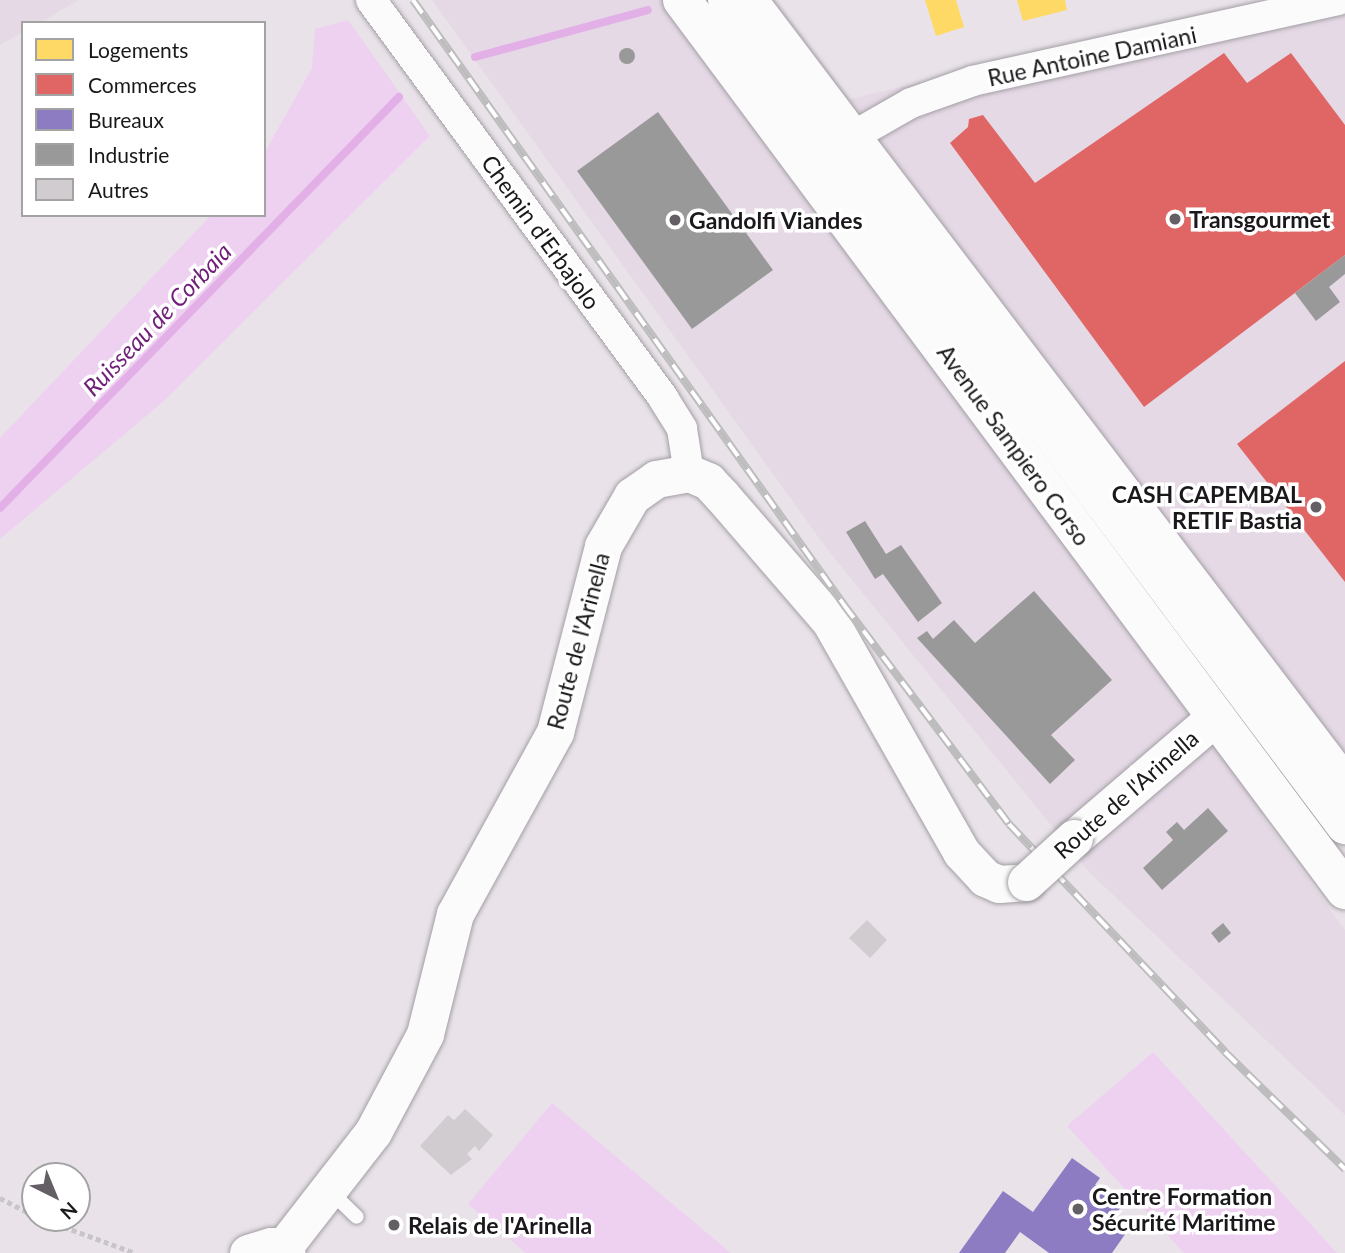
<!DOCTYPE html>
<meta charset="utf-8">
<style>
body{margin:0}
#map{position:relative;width:1345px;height:1253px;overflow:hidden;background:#e9e3e9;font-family:Lato,sans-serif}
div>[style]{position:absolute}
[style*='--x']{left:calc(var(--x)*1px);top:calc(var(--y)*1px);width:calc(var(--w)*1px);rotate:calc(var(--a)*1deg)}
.built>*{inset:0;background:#e5d9e6}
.green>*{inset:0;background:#eed0f0}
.homes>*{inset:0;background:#ffd966}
.shops>*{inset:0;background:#e06666}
.offices>*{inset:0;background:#8e7cc3}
.industry>*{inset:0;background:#999}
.round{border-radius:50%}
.stream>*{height:8px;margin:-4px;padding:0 4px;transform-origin:4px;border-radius:4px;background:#e2b0e7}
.building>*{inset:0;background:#d0ccd0}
.path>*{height:4.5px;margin-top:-2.25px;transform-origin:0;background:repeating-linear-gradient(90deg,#c8c5c8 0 5px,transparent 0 8.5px)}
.roads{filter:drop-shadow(0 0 2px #a39fa4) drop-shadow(0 0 2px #a39fa4)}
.service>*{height:14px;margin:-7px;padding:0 7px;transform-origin:7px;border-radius:7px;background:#fcfbfc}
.minor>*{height:30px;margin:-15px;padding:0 15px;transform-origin:15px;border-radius:15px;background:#fcfbfc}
.tertiary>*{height:37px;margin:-18.5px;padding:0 18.5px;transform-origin:18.5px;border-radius:18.5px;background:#fcfbfc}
.primary>*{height:38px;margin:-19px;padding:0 19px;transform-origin:19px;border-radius:19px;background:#fcfbfc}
.rail>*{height:8px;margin-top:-4px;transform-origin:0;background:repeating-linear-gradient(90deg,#fff 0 16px,#bebdbe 0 32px);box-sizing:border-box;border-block:2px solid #bebdbe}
.bridges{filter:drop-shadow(0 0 2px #a39fa4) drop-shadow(0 0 2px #a39fa4)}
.tertiary-bridge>*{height:37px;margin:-18.5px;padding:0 18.5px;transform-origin:18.5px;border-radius:18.5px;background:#fcfbfc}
.dots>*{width:19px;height:19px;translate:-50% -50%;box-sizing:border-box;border:4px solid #fff;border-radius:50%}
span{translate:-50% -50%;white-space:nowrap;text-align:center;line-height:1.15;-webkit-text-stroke:7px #fff;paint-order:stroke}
.street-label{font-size:23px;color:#1b181c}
.poi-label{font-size:23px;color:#1b181c;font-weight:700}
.left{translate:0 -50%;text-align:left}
.right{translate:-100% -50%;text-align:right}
.water-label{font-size:24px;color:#701e79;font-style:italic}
.legend{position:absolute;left:21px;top:21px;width:245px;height:196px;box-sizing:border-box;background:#fff;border:2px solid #a4a3a4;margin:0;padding:9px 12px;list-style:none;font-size:21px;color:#1b181c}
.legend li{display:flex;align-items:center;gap:14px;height:35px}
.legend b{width:35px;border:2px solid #a4a3a4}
.north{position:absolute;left:21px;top:1162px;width:70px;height:70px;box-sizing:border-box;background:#fff;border:2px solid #a4a3a4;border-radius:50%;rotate:137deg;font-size:19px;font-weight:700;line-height:28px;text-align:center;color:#1b181c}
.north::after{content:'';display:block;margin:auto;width:24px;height:32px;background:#635f64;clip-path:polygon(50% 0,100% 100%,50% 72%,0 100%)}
</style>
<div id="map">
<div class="built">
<div style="clip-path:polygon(0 0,79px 0,39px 23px,23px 23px,23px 32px,0 45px)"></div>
<div style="clip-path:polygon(432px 0,776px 0,850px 99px,1274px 0,1345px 0,1345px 755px,1261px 815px,1345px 930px,1345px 1115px,1089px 872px,827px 549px)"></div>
</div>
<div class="green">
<div style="clip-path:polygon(348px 20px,430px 136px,164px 401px,0 539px,0 438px,211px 215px,264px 215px,264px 154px,312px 68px,315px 29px)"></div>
<div style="clip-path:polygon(1153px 1052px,1337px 1253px,1184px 1253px,1067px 1126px)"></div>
<div style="clip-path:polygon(552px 1103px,731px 1253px,526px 1253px,468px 1204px)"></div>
</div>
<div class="homes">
<div style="clip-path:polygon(925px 0,956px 0,964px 27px,936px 36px)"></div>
<div style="clip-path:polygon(1017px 0,1065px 0,1067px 10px,1023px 21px)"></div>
</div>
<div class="shops">
<div style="clip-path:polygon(1224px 53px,1247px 83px,1291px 53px,1345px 125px,1345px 255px,1144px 407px,950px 143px,968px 127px,969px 119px,983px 115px,1035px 183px)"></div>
<div style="clip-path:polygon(1345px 361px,1345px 582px,1237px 444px)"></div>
</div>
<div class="offices">
<div style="clip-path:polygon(1072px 1158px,1100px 1178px,1095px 1185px,1123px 1205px,1112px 1218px,1128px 1230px,1112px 1253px,1049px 1253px,1020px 1232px,1005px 1253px,959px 1253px,1003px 1191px,1033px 1212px)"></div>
</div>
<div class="industry">
<div class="round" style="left:619px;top:48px;width:16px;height:16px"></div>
<div style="clip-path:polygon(658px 112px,773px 270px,692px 329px,577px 171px)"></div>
<div style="clip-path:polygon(1345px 255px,1345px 274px,1329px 287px,1340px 302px,1316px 321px,1295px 293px)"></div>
<div style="clip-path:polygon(865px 521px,886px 554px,901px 545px,942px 603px,918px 622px,883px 574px,875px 579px,846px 532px)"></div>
<div style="clip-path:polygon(1034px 591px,1112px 680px,1051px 735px,1075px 760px,1050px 784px,917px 638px,927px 631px,933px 639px,954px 620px,975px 643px)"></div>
<div style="clip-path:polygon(1208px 808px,1228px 831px,1162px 890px,1143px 868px,1173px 840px,1166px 832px,1177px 822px,1184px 830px)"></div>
<div style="clip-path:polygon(1223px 923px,1231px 933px,1219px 943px,1211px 933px)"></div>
</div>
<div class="stream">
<div style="--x:475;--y:57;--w:179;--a:-15.2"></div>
<div style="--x:0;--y:508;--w:573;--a:-45.85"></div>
</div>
<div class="building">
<div style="clip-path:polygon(867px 920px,887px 940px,870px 958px,849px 938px)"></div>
<div style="clip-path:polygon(465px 1109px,493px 1135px,479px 1151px,475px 1146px,467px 1154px,472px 1159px,451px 1175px,420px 1146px,448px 1115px,454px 1120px)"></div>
</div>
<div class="path">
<div style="--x:0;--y:1198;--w:39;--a:27"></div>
<div style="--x:40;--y:1218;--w:101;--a:20.2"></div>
</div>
<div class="roads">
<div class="service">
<div style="--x:330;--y:1191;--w:37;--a:44"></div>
</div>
<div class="minor">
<div style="--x:371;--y:0;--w:494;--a:53.7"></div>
<div style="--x:663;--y:398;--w:36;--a:58"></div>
<div style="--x:682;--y:429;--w:45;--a:81"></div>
<div style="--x:753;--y:0;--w:169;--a:52.9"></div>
<div style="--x:855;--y:135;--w:19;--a:106"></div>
<div style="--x:1338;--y:0;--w:374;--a:167.5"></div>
<div style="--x:973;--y:81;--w:66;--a:160.5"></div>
<div style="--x:911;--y:103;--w:64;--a:150.3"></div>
<div style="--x:855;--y:135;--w:809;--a:52.73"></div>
</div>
<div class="tertiary">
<div style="--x:1074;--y:838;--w:186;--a:-40.6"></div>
<div style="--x:282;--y:1249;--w:148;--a:-52.1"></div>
<div style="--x:373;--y:1132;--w:111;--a:-62"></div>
<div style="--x:425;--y:1034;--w:124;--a:-76"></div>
<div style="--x:455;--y:914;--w:208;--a:-61.2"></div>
<div style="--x:555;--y:732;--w:192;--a:-75.5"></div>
<div style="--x:603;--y:546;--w:58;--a:-59.9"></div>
<div style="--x:632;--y:496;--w:29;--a:-35"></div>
<div style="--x:656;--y:479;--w:34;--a:-10"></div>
<div style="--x:689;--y:473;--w:21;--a:23"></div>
<div style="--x:708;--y:481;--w:21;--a:47"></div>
<div style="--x:722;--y:496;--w:165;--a:49.2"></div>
<div style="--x:830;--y:621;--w:266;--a:60.4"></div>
<div style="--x:961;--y:852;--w:35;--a:47"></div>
<div style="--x:985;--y:878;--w:15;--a:23"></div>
<div style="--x:999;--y:884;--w:27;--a:-4"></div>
<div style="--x:248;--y:1253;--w:24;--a:-17"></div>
<div style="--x:271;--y:1246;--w:17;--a:24"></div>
</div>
<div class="primary">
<div style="--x:682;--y:0;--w:1110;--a:53.32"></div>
<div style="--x:727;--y:0;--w:1031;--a:53.16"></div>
</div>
</div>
<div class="rail">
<div style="--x:413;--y:0;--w:743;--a:54.53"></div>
<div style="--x:844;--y:605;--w:274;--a:53"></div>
<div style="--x:1009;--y:824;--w:314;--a:46.5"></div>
<div style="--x:1225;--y:1052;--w:168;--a:44.3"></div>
</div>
<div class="bridges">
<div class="tertiary-bridge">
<div style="--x:1026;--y:882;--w:65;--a:-42.5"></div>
</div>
</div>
<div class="dots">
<div style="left:1175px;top:219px;background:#635f64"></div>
<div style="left:675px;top:220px;background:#635f64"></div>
<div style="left:1316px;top:507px;background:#635f64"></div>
<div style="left:1078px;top:1209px;background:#635f64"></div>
<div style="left:394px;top:1225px;background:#635f64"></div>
</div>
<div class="street-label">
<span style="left:1092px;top:56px;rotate:-12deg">Rue Antoine Damiani</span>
<span style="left:541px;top:232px;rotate:54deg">Chemin d'Erbajolo</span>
<span style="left:1014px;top:445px;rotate:54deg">Avenue Sampiero Corso</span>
<span style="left:578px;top:641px;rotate:-75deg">Route de l'Arinella</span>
<span style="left:1126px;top:794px;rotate:-41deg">Route de l'Arinella</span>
</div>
<div class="poi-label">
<span class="left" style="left:1189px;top:219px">Transgourmet</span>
<span class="left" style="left:689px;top:220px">Gandolfi Viandes</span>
<span class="right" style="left:1302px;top:507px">CASH CAPEMBAL<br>RETIF Bastia</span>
<span class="left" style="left:1092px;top:1209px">Centre Formation<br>Sécurité Maritime</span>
<span class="left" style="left:408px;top:1225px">Relais de l'Arinella</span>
</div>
<div class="water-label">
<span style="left:157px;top:319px;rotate:-46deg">Ruisseau de Corbaia</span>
</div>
<ul class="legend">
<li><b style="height:19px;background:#ffd966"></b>Logements</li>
<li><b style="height:19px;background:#e06666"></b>Commerces</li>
<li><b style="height:19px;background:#8e7cc3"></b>Bureaux</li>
<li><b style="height:19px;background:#999"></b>Industrie</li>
<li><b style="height:19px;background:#d0ccd0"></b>Autres</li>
</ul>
<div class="north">N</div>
</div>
